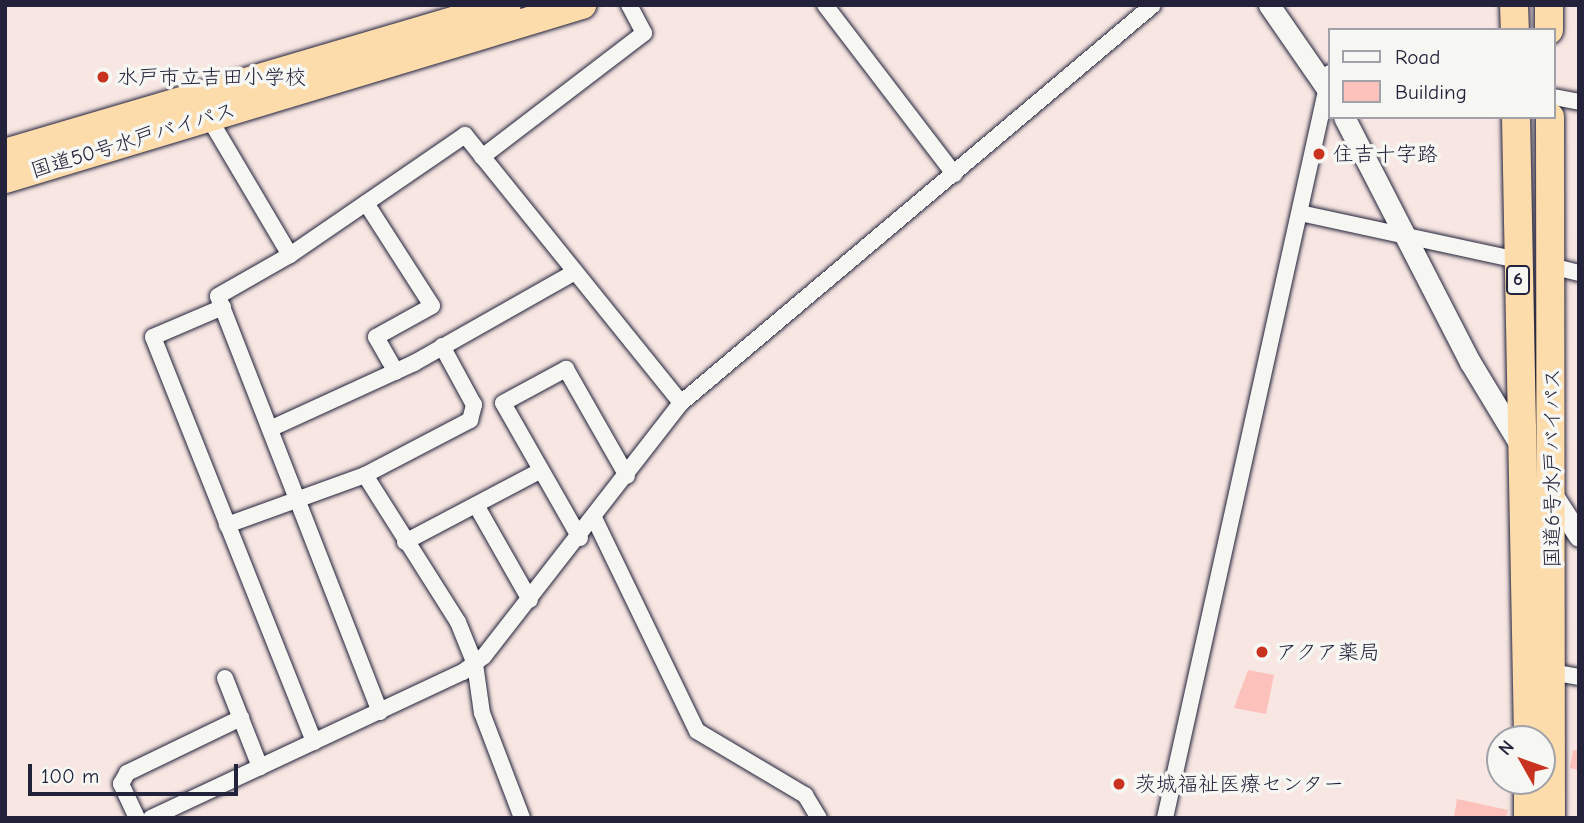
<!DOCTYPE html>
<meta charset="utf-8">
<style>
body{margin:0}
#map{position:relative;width:1584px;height:823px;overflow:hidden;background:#f8e6e2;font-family:"Comic Neue","Klee One",sans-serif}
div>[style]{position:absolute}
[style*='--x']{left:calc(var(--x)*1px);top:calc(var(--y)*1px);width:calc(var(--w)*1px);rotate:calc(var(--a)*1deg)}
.building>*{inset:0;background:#fdc1bb}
.roads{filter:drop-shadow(0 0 2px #22223b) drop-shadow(0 0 2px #22223b)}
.street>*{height:16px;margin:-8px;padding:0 8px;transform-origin:8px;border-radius:8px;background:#f6f6f2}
.secondary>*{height:21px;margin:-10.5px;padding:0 10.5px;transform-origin:10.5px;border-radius:10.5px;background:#f6f6f2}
.highway>*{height:28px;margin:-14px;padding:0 14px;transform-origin:14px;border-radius:14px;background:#fddcac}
.dots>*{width:19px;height:19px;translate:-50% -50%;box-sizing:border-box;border:4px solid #f6f6f2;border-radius:50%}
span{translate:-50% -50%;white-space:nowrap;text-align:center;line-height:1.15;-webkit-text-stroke:7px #f6f6f2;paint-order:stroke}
.shield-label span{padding:2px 5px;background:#f6f6f2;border:2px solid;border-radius:5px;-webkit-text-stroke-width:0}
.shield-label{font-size:19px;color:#22223b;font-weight:700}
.poi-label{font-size:21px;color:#22223b}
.left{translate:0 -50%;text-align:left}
.street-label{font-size:21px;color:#22223b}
.frame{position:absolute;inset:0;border:7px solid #22223b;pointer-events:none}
.legend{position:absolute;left:1328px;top:28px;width:228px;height:91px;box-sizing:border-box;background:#f6f6f2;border:2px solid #a1a1a9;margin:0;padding:9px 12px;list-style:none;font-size:21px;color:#22223b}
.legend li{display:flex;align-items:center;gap:14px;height:35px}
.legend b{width:35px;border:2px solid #a1a1a9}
.north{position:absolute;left:1486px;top:725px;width:70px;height:70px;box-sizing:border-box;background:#f6f6f2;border:2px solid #a1a1a9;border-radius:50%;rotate:310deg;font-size:19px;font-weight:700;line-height:28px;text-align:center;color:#22223b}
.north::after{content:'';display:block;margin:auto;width:24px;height:32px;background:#c8321e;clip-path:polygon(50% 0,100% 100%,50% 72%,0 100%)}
.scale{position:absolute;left:28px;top:764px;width:210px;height:32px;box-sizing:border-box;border:4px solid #22223b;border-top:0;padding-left:9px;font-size:21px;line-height:24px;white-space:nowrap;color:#22223b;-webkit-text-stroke:5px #f6f6f2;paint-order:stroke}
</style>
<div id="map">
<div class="building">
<div style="clip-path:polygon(1248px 670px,1274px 675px,1266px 714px,1234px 708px)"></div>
<div style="clip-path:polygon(1573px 750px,1579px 751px,1579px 770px,1570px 768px)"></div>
<div style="clip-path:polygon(1457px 799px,1508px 810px,1506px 818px,1454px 817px)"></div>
</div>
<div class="roads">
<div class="street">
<div style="--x:825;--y:5;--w:213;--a:52.6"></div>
<div style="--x:1554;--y:97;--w:25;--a:11"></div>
<div style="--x:206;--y:113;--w:165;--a:59.4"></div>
<div style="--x:482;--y:157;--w:204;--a:-37.4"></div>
<div style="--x:644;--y:33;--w:32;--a:-118"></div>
<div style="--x:366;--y:203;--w:122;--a:57.3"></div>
<div style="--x:432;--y:306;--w:64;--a:151"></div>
<div style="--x:376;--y:337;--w:40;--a:60.3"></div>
<div style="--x:1300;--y:213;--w:222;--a:12.2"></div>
<div style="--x:1551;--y:266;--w:29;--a:14"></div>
<div style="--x:223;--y:307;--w:76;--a:156.8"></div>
<div style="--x:153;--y:337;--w:436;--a:68.3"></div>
<div style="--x:270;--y:429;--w:158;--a:-24.6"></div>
<div style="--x:414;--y:363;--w:185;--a:-29.5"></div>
<div style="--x:365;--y:475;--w:174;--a:57.7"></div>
<div style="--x:458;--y:622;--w:45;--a:68"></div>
<div style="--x:475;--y:664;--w:49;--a:81.9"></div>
<div style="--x:482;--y:713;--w:112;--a:69.1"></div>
<div style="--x:476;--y:505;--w:109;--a:60.4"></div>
<div style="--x:595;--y:520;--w:234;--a:64.2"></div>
<div style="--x:697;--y:731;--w:126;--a:30.7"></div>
<div style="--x:805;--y:795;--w:27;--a:59"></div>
<div style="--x:227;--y:525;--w:147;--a:-19.9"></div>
<div style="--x:365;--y:475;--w:119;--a:-27.6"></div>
<div style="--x:470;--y:420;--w:16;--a:-75"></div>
<div style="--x:474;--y:405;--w:67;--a:-118.5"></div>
<div style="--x:580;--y:538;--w:155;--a:-119.7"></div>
<div style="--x:503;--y:403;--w:72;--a:-28.4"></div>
<div style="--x:566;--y:369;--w:123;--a:60.3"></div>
<div style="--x:405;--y:542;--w:150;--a:-27.8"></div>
<div style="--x:1551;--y:672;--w:28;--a:10"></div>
<div style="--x:225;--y:678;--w:96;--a:68.5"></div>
<div style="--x:380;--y:712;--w:446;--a:-111.3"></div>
<div style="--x:218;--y:296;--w:83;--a:-29.7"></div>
<div style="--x:290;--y:255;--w:212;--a:-34.4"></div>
<div style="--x:465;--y:135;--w:344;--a:51.1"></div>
<div style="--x:137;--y:818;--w:38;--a:-115"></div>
<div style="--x:121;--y:784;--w:13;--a:-61"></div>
<div style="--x:127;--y:773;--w:127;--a:-25.8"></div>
<div style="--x:151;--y:818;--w:344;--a:-25.1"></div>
<div style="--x:463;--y:672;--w:26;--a:-37"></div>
<div style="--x:484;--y:656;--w:321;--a:-52.1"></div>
<div style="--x:681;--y:403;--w:617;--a:-40.14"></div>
<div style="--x:1165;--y:818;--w:763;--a:-77.51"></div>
</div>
<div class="secondary">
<div style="--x:1269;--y:5;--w:107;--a:55.3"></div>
<div style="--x:1344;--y:117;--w:276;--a:62.8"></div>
<div style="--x:1470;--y:362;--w:100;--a:58.8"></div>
<div style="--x:1549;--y:490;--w:55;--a:56.9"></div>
</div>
<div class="highway">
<div style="--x:1514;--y:5;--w:25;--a:88"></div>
<div style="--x:1549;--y:5;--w:25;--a:90"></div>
<div style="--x:1516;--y:117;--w:622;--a:88.89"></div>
<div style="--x:1550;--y:117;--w:701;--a:89.92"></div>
<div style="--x:5;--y:153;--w:523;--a:-16.43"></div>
<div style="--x:5;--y:179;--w:603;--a:-16.78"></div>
<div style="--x:1528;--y:781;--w:37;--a:90"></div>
</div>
</div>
<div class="dots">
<div style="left:103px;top:77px;background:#c8321e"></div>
<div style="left:1319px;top:154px;background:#c8321e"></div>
<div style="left:1262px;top:652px;background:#c8321e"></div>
<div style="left:1119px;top:784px;background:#c8321e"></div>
</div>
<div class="shield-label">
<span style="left:1518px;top:280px">6</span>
</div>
<div class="poi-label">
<span class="left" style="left:117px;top:77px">水戸市立吉田小学校</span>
<span class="left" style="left:1333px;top:154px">住吉十字路</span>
<span class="left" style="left:1276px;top:652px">アクア薬局</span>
<span class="left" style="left:1135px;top:784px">茨城福祉医療センター</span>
</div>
<div class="street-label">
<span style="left:133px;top:140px;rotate:-17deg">国道50号水戸バイパス</span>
<span style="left:1552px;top:468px;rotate:-90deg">国道6号水戸バイパス</span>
</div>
<div class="frame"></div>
<ul class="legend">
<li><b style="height:9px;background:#f6f6f2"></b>Road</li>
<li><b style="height:19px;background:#fdc1bb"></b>Building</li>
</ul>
<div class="north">N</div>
<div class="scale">100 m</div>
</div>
